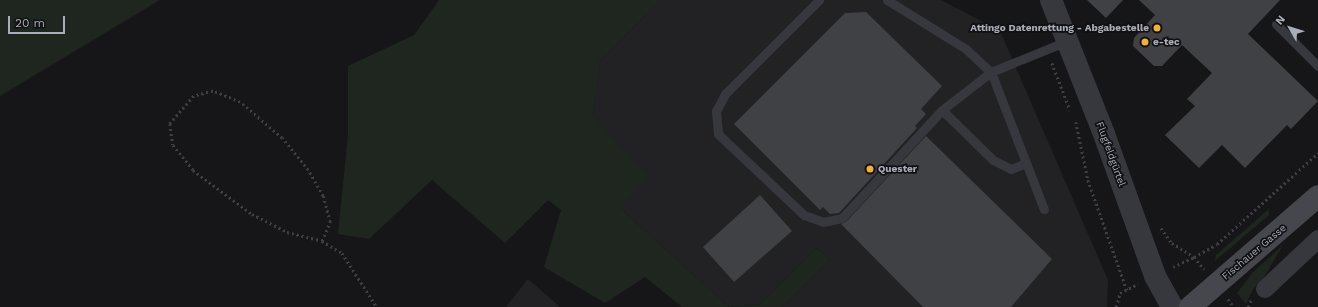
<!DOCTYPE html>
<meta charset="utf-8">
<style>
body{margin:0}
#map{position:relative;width:1318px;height:307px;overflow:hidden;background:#161618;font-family:"Work Sans",sans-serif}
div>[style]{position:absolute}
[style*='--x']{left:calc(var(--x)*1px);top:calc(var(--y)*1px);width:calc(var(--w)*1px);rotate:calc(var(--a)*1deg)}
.built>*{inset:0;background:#222225}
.green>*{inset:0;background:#1e261f}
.building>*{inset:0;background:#404145}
.path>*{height:2.5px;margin-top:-1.25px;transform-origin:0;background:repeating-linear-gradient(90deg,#3d3f44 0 2px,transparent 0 5px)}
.service>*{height:9px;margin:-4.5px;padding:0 4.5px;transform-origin:4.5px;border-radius:4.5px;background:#37383d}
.minor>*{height:18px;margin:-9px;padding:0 9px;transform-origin:9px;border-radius:9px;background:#37383d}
.tertiary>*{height:22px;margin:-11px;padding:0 11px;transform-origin:11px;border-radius:11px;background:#37383d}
.secondary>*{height:22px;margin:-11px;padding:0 11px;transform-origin:11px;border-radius:11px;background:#45474d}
.dots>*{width:11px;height:11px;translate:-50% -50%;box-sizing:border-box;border:2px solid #111113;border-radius:50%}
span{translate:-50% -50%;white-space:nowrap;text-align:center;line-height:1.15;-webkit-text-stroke:3.5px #111113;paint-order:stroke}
.poi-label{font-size:10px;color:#a8adb8;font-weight:700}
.right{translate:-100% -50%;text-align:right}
.left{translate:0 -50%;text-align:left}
.street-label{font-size:10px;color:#a8adb8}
.north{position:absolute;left:1270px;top:8px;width:40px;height:40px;-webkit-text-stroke:3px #111113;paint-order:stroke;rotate:309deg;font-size:11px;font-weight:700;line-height:16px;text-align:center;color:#a8adb8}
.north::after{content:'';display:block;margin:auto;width:14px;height:18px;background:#a8adb8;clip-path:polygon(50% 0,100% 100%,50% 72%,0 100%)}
.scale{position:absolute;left:8px;top:16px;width:57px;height:18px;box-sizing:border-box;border:2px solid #a8adb8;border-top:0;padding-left:5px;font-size:12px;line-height:14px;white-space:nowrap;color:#a8adb8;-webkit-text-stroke:3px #111113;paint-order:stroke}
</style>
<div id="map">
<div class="built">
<div style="clip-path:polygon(660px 0,941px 0,1000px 31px,1108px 280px,1107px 307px,782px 307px,830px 259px,817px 248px,760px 304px,729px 307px,620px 208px,593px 117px,600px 61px)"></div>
<div style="clip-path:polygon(528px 279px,560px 307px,506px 307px)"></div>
</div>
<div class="green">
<div style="clip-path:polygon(0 0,160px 0,0 96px)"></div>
<div style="clip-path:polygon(439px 0,660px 0,600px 61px,593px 117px,647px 176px,620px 208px,729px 307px,682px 307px,645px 277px,605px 303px,544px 267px,561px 210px,548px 200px,505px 243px,432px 180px,369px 239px,338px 234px,348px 135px,348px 66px,414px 35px)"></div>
<div style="clip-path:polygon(1269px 209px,1269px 215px,1215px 261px,1216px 255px)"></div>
<div style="clip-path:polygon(1283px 245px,1263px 279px,1253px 289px,1246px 304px,1237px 293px,1253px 272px)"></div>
<div style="clip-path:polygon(817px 248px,830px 259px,782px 307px,732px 307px,760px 304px)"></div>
</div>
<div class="building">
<div style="clip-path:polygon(1087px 0,1123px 0,1106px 18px)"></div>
<div style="clip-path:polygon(1139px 0,1280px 0,1248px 34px,1318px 101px,1291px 129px,1287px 125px,1245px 168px,1222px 145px,1199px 168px,1165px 135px,1195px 106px,1187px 99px,1212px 73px,1182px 45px,1162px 66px,1154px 66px,1133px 46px,1134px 38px,1155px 15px)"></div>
<div style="clip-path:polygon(866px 12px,942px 86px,921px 109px,926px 114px,915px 126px,917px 128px,839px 213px,830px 214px,823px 207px,820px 210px,734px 124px,845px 13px)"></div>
<div style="clip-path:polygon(926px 136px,1052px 259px,1011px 307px,923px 307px,841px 224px,846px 222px)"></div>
<div style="clip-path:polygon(760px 195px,792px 231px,734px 282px,703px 247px)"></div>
</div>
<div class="path">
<div style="--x:1052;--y:63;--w:50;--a:69"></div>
<div style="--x:1076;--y:122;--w:59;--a:78.3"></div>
<div style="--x:1088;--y:180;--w:117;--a:70.5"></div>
<div style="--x:1161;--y:228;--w:19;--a:54"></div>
<div style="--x:1172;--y:243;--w:26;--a:32"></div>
<div style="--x:1194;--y:257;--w:26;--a:-29"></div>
<div style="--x:1217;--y:244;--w:136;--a:-42"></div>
<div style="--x:322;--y:241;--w:21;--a:-67"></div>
<div style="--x:330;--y:222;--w:27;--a:-105"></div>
<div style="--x:323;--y:196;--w:30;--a:-120"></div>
<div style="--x:308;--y:170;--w:41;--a:-129.1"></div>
<div style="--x:282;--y:138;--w:55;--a:-139.4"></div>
<div style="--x:240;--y:102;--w:29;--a:-158"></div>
<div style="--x:213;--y:91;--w:20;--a:165"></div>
<div style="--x:194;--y:96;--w:37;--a:131"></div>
<div style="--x:170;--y:124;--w:21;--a:82"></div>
<div style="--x:173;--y:145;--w:32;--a:51"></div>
<div style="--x:193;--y:170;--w:74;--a:36.7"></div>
<div style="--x:252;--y:214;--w:39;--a:27"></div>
<div style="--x:287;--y:232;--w:36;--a:14"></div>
<div style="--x:322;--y:241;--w:23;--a:31"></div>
<div style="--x:342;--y:253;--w:64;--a:57.1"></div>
<div style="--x:1173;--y:267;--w:23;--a:-25"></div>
<div style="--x:1194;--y:257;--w:16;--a:50"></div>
<div style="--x:1228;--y:299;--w:10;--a:53"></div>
<div style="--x:1116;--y:307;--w:15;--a:-74"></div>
<div style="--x:1120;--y:293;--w:20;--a:-27"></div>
<div style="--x:1248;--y:307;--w:8;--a:-67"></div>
</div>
<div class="service">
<div style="--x:819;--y:0;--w:133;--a:135"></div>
<div style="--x:725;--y:94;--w:19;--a:118"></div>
<div style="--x:716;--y:111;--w:23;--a:85"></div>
<div style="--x:718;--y:134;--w:118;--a:43.3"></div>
<div style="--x:804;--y:215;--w:20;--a:20"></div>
<div style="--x:823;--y:222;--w:19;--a:-12"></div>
<div style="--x:842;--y:218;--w:147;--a:-47.2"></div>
<div style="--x:887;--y:0;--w:93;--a:31.8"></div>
<div style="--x:966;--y:49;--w:34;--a:43"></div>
<div style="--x:991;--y:72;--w:82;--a:-22.2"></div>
<div style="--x:1276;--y:24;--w:59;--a:45"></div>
<div style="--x:1026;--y:163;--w:16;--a:158"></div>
<div style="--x:1011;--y:169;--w:20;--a:-153"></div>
<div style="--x:993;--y:160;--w:71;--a:-135.6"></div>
<div style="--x:942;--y:110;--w:62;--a:-37.8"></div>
<div style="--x:991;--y:72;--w:147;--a:68.9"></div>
</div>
<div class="minor">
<div style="--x:1265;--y:289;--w:73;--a:-43.3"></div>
</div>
<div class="tertiary">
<div style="--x:1051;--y:0;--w:144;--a:68.4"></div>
<div style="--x:1104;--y:134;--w:151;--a:70.2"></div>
<div style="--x:1155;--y:276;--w:35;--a:61"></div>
</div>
<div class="secondary">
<div style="--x:1190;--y:307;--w:169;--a:-40.9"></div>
</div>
<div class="dots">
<div style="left:1157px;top:28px;background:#f2b134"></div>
<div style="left:1145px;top:42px;background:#f2b134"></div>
<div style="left:870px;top:169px;background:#f2b134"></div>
</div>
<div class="poi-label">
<span class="right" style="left:1149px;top:28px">Attingo Datenrettung - Abgabestelle</span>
<span class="left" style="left:1153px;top:42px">e-tec</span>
<span class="left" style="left:878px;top:169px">Quester</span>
</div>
<div class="street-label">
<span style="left:1111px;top:154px;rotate:70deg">Flugfeldgürtel</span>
<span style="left:1254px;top:252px;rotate:-40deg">Fischauer Gasse</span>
</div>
<div class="north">N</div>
<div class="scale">20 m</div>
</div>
